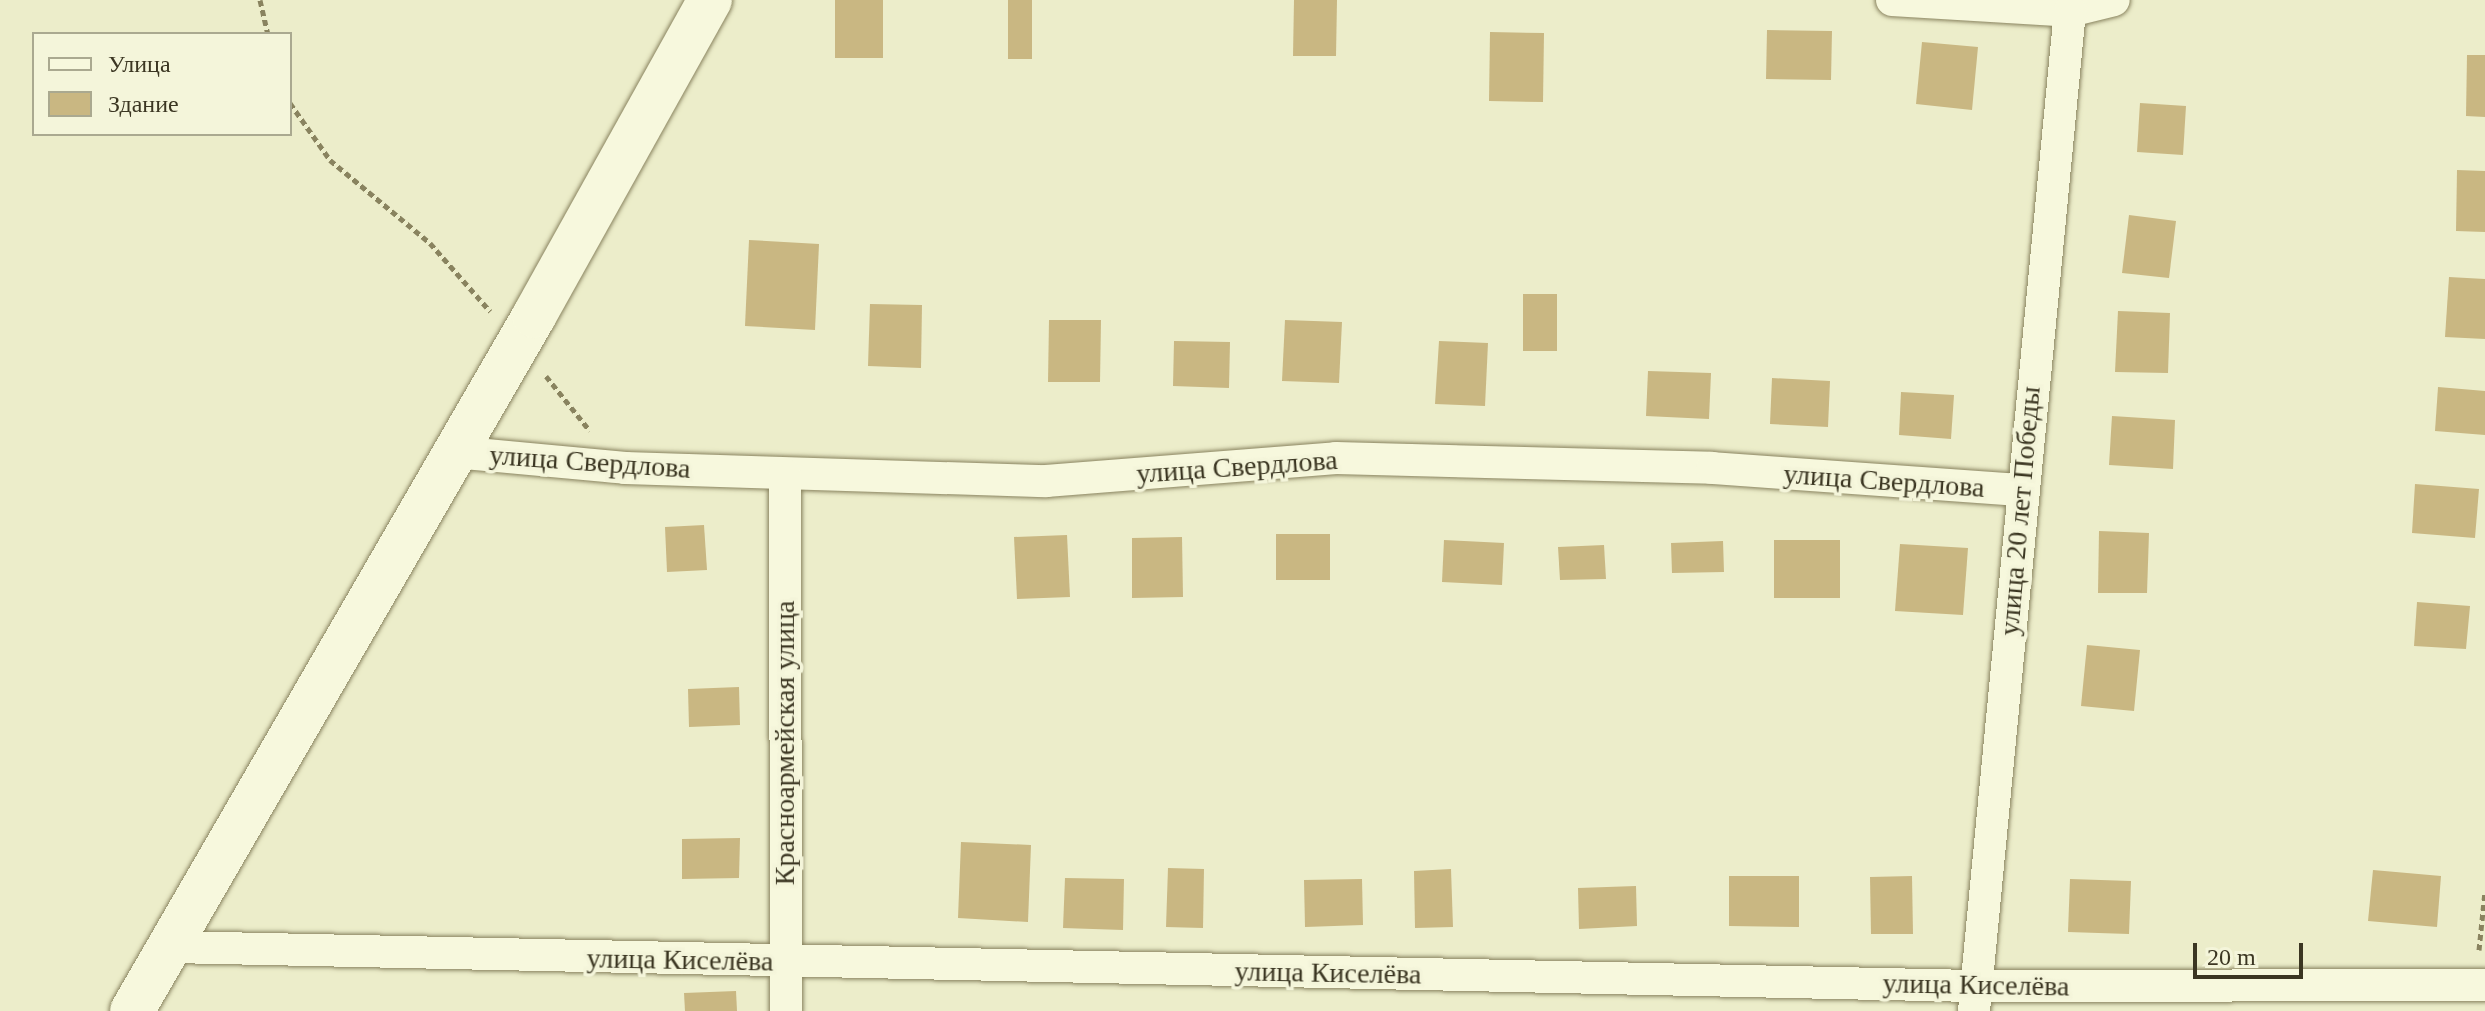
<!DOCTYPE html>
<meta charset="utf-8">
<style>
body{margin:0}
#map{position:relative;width:2485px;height:1011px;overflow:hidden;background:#ecedca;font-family:Georgia,serif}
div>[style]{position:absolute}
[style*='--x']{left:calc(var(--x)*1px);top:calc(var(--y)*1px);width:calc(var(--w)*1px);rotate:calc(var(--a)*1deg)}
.building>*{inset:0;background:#c9b782}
.path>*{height:5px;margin-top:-2.5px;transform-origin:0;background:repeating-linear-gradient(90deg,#89835f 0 6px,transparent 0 10px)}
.roads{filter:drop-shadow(0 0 2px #89835f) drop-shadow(0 0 2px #89835f)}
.street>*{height:32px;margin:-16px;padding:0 16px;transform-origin:16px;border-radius:16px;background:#f7f8dd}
.secondary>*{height:44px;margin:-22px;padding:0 22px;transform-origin:22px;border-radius:22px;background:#f7f8dd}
span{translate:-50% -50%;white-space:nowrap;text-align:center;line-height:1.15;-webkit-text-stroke:7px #f4f5da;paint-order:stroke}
.street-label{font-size:28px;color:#3b3622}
.legend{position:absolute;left:32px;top:32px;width:260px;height:104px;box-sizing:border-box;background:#f4f5da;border:2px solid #aaa990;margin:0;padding:10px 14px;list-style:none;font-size:24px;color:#3b3622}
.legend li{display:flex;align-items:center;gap:16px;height:40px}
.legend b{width:40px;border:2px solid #aaa990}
.scale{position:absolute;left:2193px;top:943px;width:110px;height:36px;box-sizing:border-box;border:4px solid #3b3622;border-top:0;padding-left:10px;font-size:24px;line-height:28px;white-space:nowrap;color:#3b3622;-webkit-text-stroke:6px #f4f5da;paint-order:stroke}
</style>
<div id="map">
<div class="building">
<div style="clip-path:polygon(835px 0,883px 0,883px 58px,835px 58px)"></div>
<div style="clip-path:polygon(1008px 0,1032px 0,1032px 59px,1008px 59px)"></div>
<div style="clip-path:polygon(1294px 0,1337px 0,1336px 56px,1293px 56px)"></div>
<div style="clip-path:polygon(1767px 30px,1832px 31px,1831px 80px,1766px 79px)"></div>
<div style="clip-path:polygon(1490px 32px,1544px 33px,1543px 102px,1489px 101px)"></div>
<div style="clip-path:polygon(1922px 42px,1978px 47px,1972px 110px,1916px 104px)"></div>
<div style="clip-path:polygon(2467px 55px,2485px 55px,2485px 117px,2466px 116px)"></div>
<div style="clip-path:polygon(2140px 103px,2186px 106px,2183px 155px,2137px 152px)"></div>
<div style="clip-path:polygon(2457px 170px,2485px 171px,2485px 232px,2456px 231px)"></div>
<div style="clip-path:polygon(2129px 215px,2176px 221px,2169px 278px,2122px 273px)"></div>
<div style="clip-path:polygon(749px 240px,819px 244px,815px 330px,745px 326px)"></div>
<div style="clip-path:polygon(2449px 277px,2485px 279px,2485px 339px,2445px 337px)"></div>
<div style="clip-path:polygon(1523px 294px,1557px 294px,1557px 351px,1523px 351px)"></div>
<div style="clip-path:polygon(870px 304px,922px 305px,921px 368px,868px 366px)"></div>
<div style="clip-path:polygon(2118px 311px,2170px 313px,2168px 373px,2115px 372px)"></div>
<div style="clip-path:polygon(1049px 320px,1101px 320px,1100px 382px,1048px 382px)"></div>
<div style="clip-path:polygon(1285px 320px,1342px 322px,1339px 383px,1282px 381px)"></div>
<div style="clip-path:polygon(1174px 341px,1230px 342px,1229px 388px,1173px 386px)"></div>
<div style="clip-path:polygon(1439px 341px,1488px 343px,1485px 406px,1435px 404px)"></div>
<div style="clip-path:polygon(1648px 371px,1711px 373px,1709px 419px,1646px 416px)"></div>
<div style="clip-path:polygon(1772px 378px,1830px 381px,1828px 427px,1770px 424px)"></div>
<div style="clip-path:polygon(2438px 387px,2485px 391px,2485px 435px,2435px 431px)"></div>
<div style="clip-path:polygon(1901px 392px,1954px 395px,1951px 439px,1899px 435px)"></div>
<div style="clip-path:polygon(2112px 416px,2175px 420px,2173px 469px,2109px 465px)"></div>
<div style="clip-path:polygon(2415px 484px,2479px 489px,2475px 538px,2412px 533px)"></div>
<div style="clip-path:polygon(704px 525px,707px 570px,667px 572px,665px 527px)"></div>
<div style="clip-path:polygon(2099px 531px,2149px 533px,2147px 593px,2098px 593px)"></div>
<div style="clip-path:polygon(1276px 534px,1330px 534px,1330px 580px,1276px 580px)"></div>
<div style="clip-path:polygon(1067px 535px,1070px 597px,1017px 599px,1014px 537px)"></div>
<div style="clip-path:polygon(1182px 537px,1183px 597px,1132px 598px,1132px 538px)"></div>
<div style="clip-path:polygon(1444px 540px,1504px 543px,1502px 585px,1442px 582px)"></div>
<div style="clip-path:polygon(1774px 540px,1840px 540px,1840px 598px,1774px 598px)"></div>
<div style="clip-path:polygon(1723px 541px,1724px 572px,1672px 573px,1671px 543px)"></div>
<div style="clip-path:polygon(1900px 544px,1968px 548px,1963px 615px,1895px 611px)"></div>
<div style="clip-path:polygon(1604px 545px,1606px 579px,1560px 580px,1558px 547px)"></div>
<div style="clip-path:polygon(2417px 602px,2470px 606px,2466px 649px,2414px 646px)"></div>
<div style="clip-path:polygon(2087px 645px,2140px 650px,2134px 711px,2081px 706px)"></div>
<div style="clip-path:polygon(739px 687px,740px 725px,689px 727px,688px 689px)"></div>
<div style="clip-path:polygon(740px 838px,739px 878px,682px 879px,682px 839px)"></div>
<div style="clip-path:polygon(961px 842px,1031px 845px,1028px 922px,958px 918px)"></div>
<div style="clip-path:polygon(1168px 868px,1204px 869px,1203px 928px,1166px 927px)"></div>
<div style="clip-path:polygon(1451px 869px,1453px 927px,1415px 928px,1414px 871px)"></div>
<div style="clip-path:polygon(2373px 870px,2441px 876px,2437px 927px,2368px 921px)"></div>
<div style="clip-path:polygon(1729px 876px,1799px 876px,1799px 927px,1729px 926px)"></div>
<div style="clip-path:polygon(1912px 876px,1913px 934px,1871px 934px,1870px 877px)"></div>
<div style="clip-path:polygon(1065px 878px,1124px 879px,1123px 930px,1063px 928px)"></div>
<div style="clip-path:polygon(1362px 879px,1363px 925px,1305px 927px,1304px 880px)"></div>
<div style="clip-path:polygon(2070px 879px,2131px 881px,2129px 934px,2068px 932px)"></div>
<div style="clip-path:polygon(1636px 886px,1637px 926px,1579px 929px,1578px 888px)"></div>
<div style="clip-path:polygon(736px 991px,737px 1011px,685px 1011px,684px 993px)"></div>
</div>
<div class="path">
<div style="--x:260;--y:0;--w:35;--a:77"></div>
<div style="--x:290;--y:103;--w:70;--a:54.9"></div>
<div style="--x:330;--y:160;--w:130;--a:39.7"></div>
<div style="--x:430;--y:243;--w:91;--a:48.6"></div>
<div style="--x:546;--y:376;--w:70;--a:51.3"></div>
<div style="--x:2479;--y:950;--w:59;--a:-84.2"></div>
</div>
<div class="roads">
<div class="street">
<div style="--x:1892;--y:0;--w:178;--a:3.5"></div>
<div style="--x:2070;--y:11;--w:45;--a:-14"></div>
<div style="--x:454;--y:452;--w:172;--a:5.3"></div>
<div style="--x:625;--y:468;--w:421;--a:1.8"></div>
<div style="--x:1046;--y:481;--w:291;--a:-4.5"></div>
<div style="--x:1336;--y:458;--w:376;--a:1.5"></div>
<div style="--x:1712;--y:468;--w:310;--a:4.1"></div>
<div style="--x:785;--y:475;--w:536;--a:89.89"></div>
<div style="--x:172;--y:947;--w:1804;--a:1.24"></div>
<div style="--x:1976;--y:986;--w:509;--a:-0.11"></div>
<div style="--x:1974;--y:1011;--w:1005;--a:-84.52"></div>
</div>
<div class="secondary">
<div style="--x:132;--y:1011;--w:803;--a:-59.95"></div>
<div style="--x:534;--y:316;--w:362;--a:-60.9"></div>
</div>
</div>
<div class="street-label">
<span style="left:590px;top:462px;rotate:4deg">улица Свердлова</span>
<span style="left:1237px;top:467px;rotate:-4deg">улица Свердлова</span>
<span style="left:1884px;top:481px;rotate:4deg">улица Свердлова</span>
<span style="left:2020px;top:511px;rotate:-85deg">улица 20 лет Победы</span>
<span style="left:785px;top:743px;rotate:-90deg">Красноармейская улица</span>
<span style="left:680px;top:960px;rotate:1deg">улица Киселёва</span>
<span style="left:1328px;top:973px;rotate:1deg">улица Киселёва</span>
<span style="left:1976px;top:985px;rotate:1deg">улица Киселёва</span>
</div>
<ul class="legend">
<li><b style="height:10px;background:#f7f8dd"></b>Улица</li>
<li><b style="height:22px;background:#c9b782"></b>Здание</li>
</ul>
<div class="scale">20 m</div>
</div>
